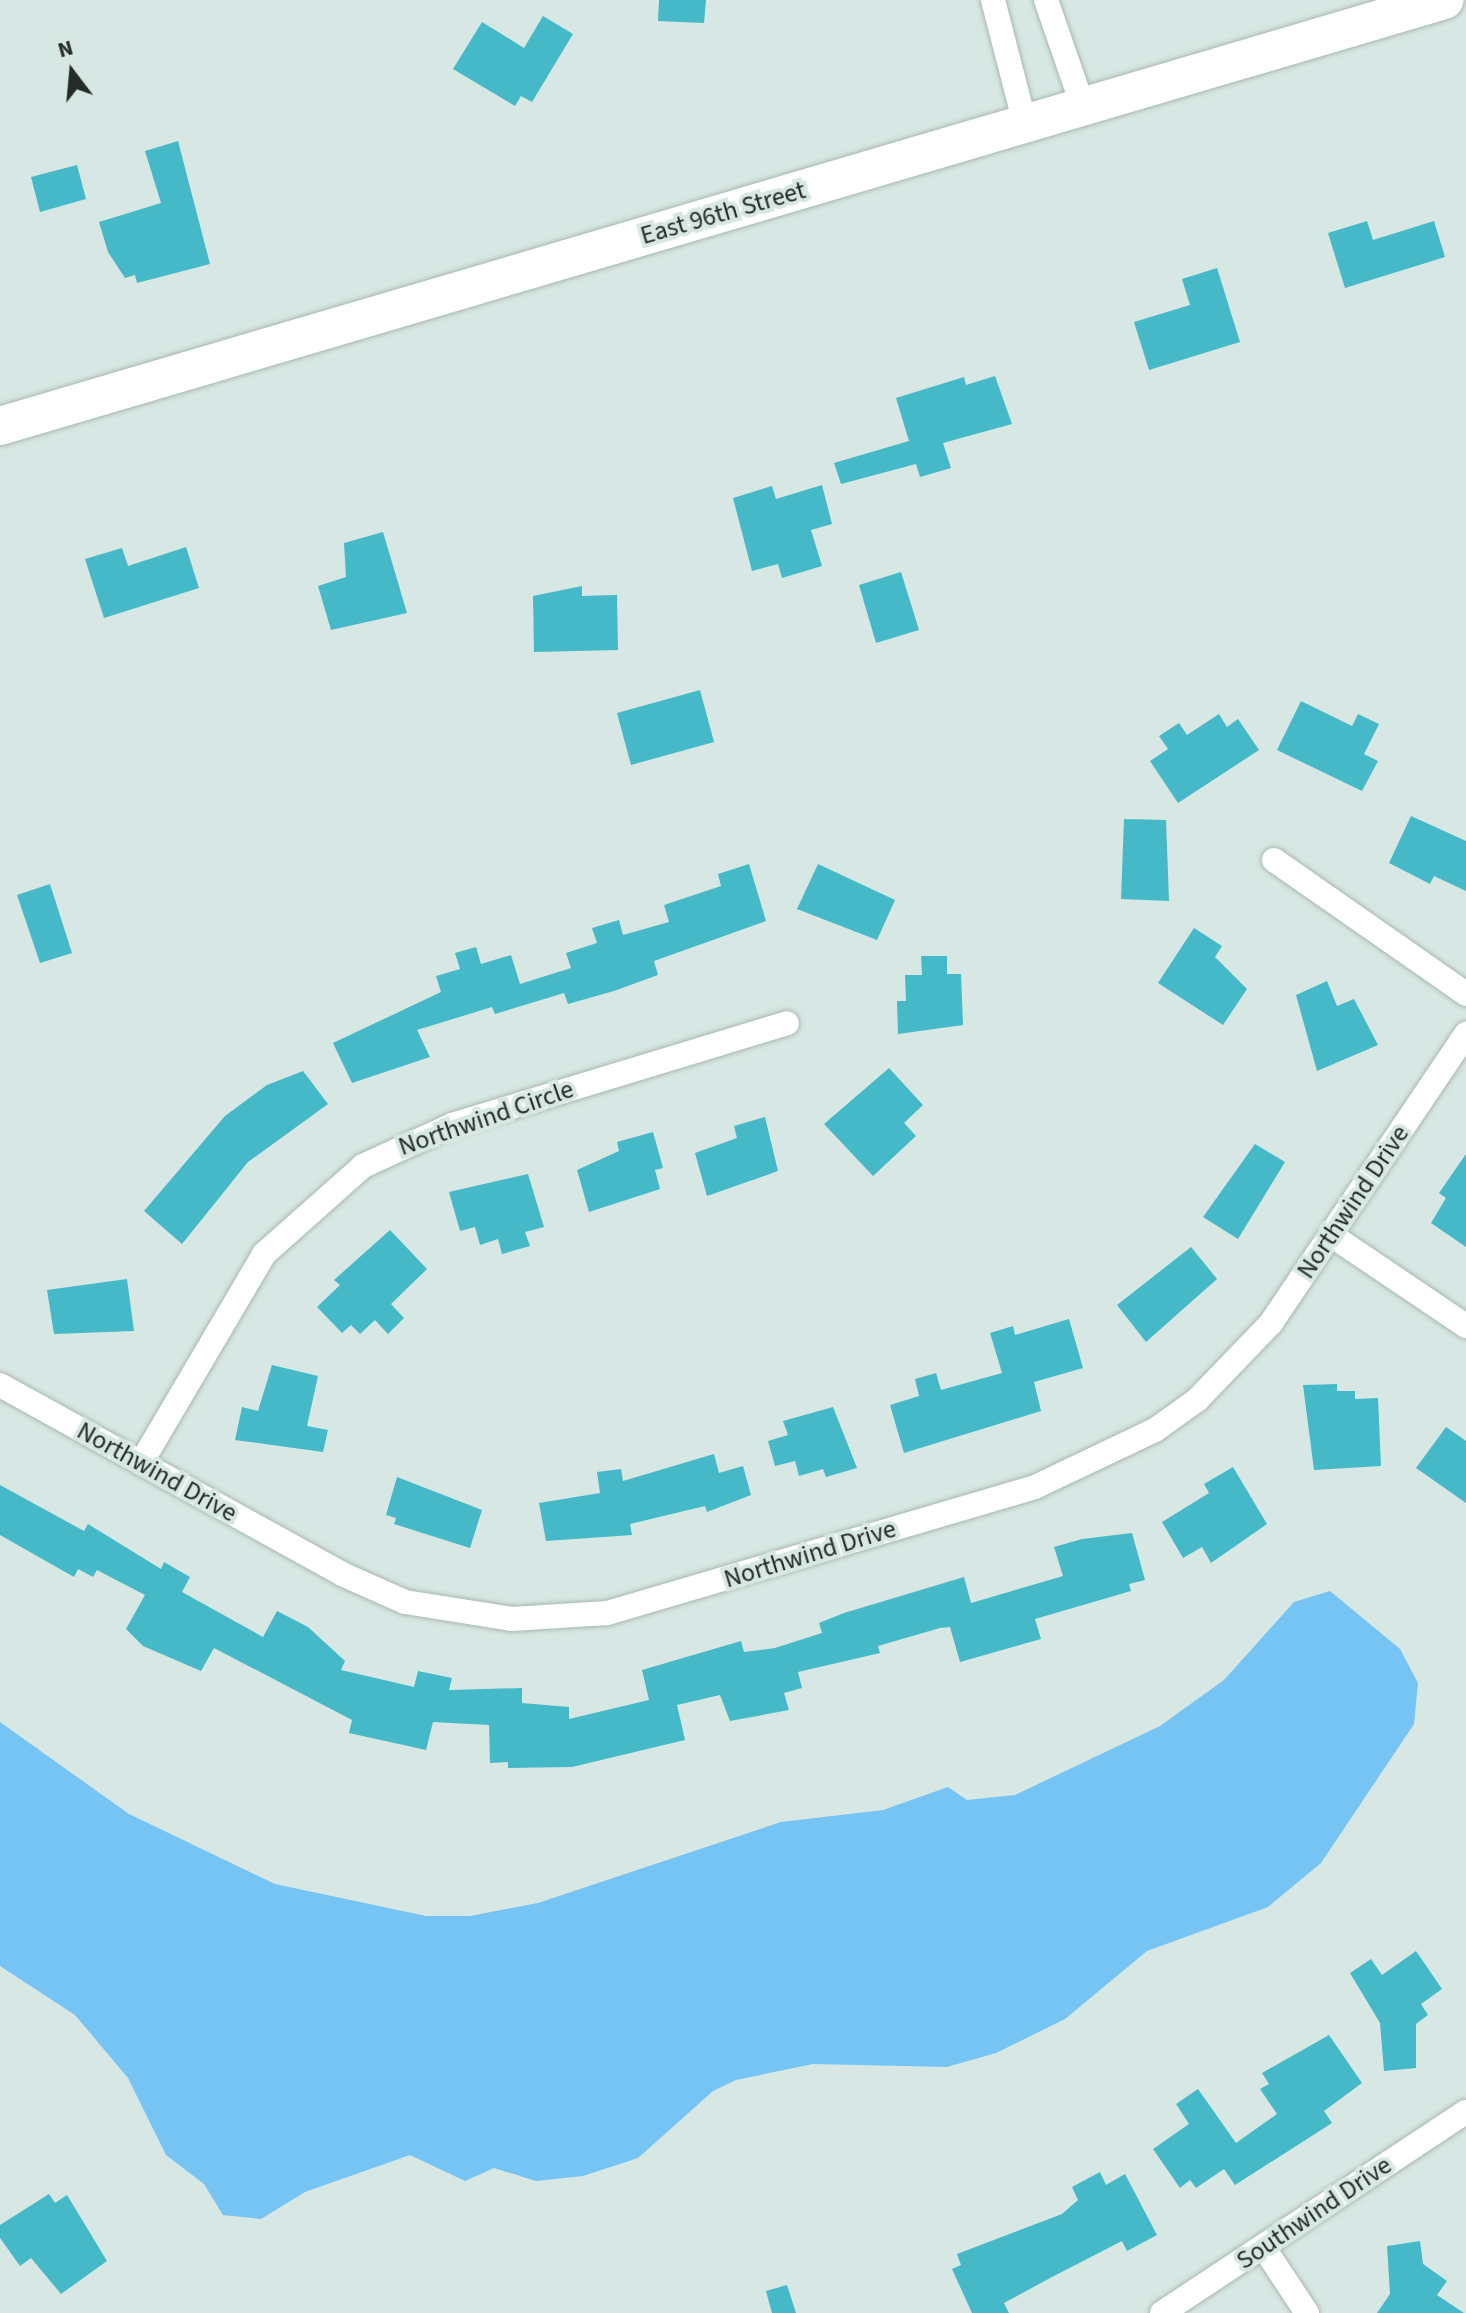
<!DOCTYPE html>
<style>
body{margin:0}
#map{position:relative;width:1466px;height:2313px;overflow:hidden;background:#d7e7e3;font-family:"Source Sans 3",sans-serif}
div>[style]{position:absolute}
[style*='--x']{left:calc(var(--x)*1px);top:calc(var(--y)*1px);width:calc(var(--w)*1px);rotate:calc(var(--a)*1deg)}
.water>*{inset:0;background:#75c4f4}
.building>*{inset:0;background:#46b9c8}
.roads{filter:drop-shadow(0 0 2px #a8b7b3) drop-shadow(0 0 2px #a8b7b3)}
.minor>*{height:24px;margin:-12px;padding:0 12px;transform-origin:12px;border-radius:12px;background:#fff}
.primary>*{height:38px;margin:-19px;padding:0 19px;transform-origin:19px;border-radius:19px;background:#fff}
span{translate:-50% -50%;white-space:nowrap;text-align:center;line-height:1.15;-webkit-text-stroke:8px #d7e7e3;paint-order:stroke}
.street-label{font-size:26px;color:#252b2a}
.north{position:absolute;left:32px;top:32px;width:80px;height:80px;-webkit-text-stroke:6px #d7e7e3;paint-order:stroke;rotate:344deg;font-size:22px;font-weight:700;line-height:32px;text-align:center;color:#252b2a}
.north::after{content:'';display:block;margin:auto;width:28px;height:36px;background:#252b2a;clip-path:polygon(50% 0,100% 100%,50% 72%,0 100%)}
</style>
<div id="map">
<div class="water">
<div style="clip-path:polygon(1330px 1591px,1400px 1649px,1418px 1683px,1414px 1724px,1321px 1863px,1268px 1907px,1147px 1951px,1065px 2019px,996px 2053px,947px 2067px,813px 2064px,736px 2080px,713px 2091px,638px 2158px,583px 2176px,536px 2181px,494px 2168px,465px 2181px,410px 2155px,305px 2192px,261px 2219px,223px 2215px,204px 2184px,166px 2155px,128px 2078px,75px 2015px,0 1966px,0 1722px,129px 1814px,275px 1884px,426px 1916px,470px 1916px,538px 1903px,781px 1822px,883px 1810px,948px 1787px,967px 1800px,1015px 1795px,1160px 1726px,1224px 1680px,1294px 1602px)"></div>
</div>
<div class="building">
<div style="clip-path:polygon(659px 0,706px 0,704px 23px,658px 21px)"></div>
<div style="clip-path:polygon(543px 16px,573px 34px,532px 102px,521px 96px,515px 106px,453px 69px,482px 22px,524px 48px)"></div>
<div style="clip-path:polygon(178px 141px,210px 264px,137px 283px,135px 275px,125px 278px,108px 252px,99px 222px,161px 203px,145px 151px)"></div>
<div style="clip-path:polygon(77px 165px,86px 199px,40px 212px,31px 177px)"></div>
<div style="clip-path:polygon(1367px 221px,1373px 240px,1434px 221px,1445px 257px,1345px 288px,1328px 233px)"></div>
<div style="clip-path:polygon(1217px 268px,1240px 342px,1149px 370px,1134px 322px,1190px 305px,1182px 279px)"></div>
<div style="clip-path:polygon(995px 376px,1012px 424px,943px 443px,951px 468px,920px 477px,916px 464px,841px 484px,834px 463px,909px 441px,896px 398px,964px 377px,966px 385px)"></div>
<div style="clip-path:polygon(822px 485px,832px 524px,811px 530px,822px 566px,782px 578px,778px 564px,752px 571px,733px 498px,772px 486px,776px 499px)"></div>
<div style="clip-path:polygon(383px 532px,407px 613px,331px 630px,318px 586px,346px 577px,344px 543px)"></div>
<div style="clip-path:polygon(186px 547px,199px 588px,104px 618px,85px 559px,122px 548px,128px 566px)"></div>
<div style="clip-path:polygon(901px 572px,919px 630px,876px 643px,859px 585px)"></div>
<div style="clip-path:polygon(582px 586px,582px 596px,617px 595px,618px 650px,534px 652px,533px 596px)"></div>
<div style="clip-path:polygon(700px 690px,714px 742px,631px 765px,617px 713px)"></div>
<div style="clip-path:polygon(1301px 701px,1352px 726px,1358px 714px,1379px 724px,1364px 754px,1378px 761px,1362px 791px,1277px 750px)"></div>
<div style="clip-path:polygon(1219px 714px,1227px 727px,1238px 719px,1259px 750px,1178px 803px,1150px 761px,1168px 749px,1159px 736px,1179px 723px,1187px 735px)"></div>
<div style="clip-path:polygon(1411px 816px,1466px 841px,1466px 891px,1434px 876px,1430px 884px,1389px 863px)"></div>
<div style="clip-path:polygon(1124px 819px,1166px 820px,1169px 901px,1121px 899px)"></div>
<div style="clip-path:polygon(749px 864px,766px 921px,654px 961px,658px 975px,614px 991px,568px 1004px,564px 993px,495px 1014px,492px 1007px,417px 1030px,430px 1057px,352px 1083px,333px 1043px,441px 992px,436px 976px,460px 969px,455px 953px,476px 947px,481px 964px,511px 955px,520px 984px,571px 968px,566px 953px,597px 943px,592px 928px,619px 920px,623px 935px,669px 922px,664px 905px,721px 886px,718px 874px)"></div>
<div style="clip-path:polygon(818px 864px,895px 900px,877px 940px,797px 909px)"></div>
<div style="clip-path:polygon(50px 884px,72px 953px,40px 963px,17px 895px)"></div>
<div style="clip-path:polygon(1194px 928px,1222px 946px,1215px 957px,1247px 989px,1223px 1025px,1158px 983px)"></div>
<div style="clip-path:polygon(921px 956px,947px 956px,947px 974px,961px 974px,963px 1025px,898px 1034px,897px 1001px,906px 1001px,905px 975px,922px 975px)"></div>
<div style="clip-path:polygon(1327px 981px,1337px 1006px,1354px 999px,1378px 1045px,1317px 1071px,1296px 995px)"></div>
<div style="clip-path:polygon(889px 1068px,923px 1105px,904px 1123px,916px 1136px,873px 1176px,824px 1124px)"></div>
<div style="clip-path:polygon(303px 1071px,328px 1104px,248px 1162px,182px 1244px,144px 1211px,225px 1116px,267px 1085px)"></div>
<div style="clip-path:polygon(765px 1117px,778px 1171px,707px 1196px,695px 1153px,737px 1138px,734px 1126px)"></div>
<div style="clip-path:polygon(653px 1132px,663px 1168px,655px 1170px,660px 1189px,589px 1212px,577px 1170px,619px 1151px,617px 1142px)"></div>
<div style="clip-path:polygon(1255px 1144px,1285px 1162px,1238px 1239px,1203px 1217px)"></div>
<div style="clip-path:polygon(1466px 1154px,1466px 1247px,1431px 1223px,1446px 1198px,1439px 1193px)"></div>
<div style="clip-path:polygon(528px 1174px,544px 1227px,525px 1232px,530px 1246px,502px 1254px,498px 1239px,480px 1245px,475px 1227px,460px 1231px,449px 1192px)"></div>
<div style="clip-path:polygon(390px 1230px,427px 1269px,391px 1304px,404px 1318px,388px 1334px,375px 1320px,360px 1334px,351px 1325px,342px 1333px,317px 1307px,340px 1285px,334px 1280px)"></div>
<div style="clip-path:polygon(1191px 1247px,1217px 1279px,1146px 1342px,1117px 1305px)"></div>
<div style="clip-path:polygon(127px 1279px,134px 1331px,54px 1334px,47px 1290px)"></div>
<div style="clip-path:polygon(1069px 1319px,1083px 1368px,1034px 1382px,1041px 1411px,904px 1453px,890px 1405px,919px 1396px,915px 1379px,936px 1373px,941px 1390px,1002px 1373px,990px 1333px,1013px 1326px,1015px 1335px)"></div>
<div style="clip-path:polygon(272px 1365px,318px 1376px,307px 1426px,328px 1430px,323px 1452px,235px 1440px,242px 1407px,258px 1411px)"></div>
<div style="clip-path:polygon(1337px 1384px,1337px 1391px,1355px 1391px,1355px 1399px,1378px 1398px,1381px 1466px,1314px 1470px,1303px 1385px)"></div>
<div style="clip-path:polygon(833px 1407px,857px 1468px,826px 1477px,823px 1469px,799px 1476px,795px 1461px,775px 1466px,768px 1441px,788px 1435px,783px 1421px)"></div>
<div style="clip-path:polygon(1446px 1427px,1466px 1441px,1466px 1503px,1416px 1468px)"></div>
<div style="clip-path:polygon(714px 1454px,719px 1473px,743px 1466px,751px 1495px,707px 1512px,705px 1506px,630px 1524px,632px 1535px,546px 1541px,539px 1503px,600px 1493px,597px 1472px,621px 1469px,623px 1481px)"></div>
<div style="clip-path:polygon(1233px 1467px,1267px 1524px,1211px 1563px,1202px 1547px,1183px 1558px,1162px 1522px,1209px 1493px,1204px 1484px)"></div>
<div style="clip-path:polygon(397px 1477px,482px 1510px,470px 1548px,394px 1524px,396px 1518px,386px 1515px)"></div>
<div style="clip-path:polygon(0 1485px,84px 1531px,88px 1524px,161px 1569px,164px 1562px,190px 1577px,182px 1592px,263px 1637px,277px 1611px,308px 1627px,345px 1661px,341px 1670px,414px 1687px,418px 1671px,452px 1678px,449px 1690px,522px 1688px,522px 1703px,569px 1707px,569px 1719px,649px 1700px,642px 1670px,741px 1641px,744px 1652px,775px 1648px,822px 1633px,819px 1623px,844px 1613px,964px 1577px,971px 1603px,1063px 1576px,1054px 1547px,1082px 1539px,1132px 1533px,1145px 1580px,1129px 1584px,1131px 1591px,1035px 1619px,1041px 1639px,960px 1662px,950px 1627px,940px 1628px,878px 1646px,880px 1653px,798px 1672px,802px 1688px,784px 1693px,789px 1710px,730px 1721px,720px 1695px,677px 1705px,685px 1740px,572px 1767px,508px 1768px,508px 1762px,490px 1763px,489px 1725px,433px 1722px,426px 1750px,349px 1733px,352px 1720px,214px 1648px,201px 1671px,143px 1646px,126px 1629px,145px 1595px,97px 1570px,93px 1577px,78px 1569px,74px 1577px,0 1535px)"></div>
<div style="clip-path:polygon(1416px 1951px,1442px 1989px,1421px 2004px,1428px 2015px,1416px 2024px,1416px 2068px,1384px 2071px,1380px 2023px,1350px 1973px,1371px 1959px,1382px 1975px)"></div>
<div style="clip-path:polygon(1329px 2035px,1362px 2083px,1324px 2111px,1332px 2123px,1235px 2185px,1224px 2169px,1196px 2188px,1190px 2180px,1180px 2188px,1153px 2149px,1189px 2124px,1176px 2104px,1198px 2089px,1236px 2143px,1277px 2114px,1260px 2089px,1269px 2084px,1262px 2073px)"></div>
<div style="clip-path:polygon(1100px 2172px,1106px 2185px,1125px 2174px,1157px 2235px,1127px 2251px,1122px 2241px,1052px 2277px,1004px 2303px,1009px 2313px,972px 2313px,952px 2269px,961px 2265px,957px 2254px,1062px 2214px,1078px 2200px,1072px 2187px)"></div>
<div style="clip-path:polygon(49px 2194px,55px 2203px,67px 2195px,107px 2261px,61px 2294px,31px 2258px,20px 2266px,0 2238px,0 2225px)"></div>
<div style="clip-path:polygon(1420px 2241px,1423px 2264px,1447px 2281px,1437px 2295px,1464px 2313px,1377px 2313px,1390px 2294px,1387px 2246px)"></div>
<div style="clip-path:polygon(787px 2285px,796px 2313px,772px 2313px,766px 2291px)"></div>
</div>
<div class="roads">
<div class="minor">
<div style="--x:993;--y:0;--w:128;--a:75.5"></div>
<div style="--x:1046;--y:0;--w:113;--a:70.9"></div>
<div style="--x:1274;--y:860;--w:234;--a:34.9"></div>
<div style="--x:1331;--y:1235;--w:163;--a:34"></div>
<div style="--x:0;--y:1385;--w:391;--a:28.9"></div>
<div style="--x:342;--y:1574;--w:69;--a:24"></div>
<div style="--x:405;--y:1602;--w:108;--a:9"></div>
<div style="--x:512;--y:1619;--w:95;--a:-3.6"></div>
<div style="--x:607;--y:1613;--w:446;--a:-16.4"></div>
<div style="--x:1035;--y:1487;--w:133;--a:-25.4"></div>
<div style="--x:1155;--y:1430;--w:52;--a:-35.5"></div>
<div style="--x:1197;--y:1400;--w:107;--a:-46.1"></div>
<div style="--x:1271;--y:1323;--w:349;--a:-56"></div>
<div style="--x:141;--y:1463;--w:243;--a:-59.5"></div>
<div style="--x:264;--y:1254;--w:132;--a:-41.6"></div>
<div style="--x:363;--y:1166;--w:98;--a:-24.7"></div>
<div style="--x:452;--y:1125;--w:350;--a:-16.9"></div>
<div style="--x:1264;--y:2248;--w:78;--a:56.5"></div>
<div style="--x:1162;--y:2313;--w:364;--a:-33.5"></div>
</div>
<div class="primary">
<div style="--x:0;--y:426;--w:1506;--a:-16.43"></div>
</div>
</div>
<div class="street-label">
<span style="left:723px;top:213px;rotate:-16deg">East 96th Street</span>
<span style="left:486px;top:1118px;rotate:-19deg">Northwind Circle</span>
<span style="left:1353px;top:1202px;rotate:-56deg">Northwind Drive</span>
<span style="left:157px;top:1472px;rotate:29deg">Northwind Drive</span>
<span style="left:810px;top:1554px;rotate:-17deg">Northwind Drive</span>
<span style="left:1314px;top:2213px;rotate:-34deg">Southwind Drive</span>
</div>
<div class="north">N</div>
</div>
